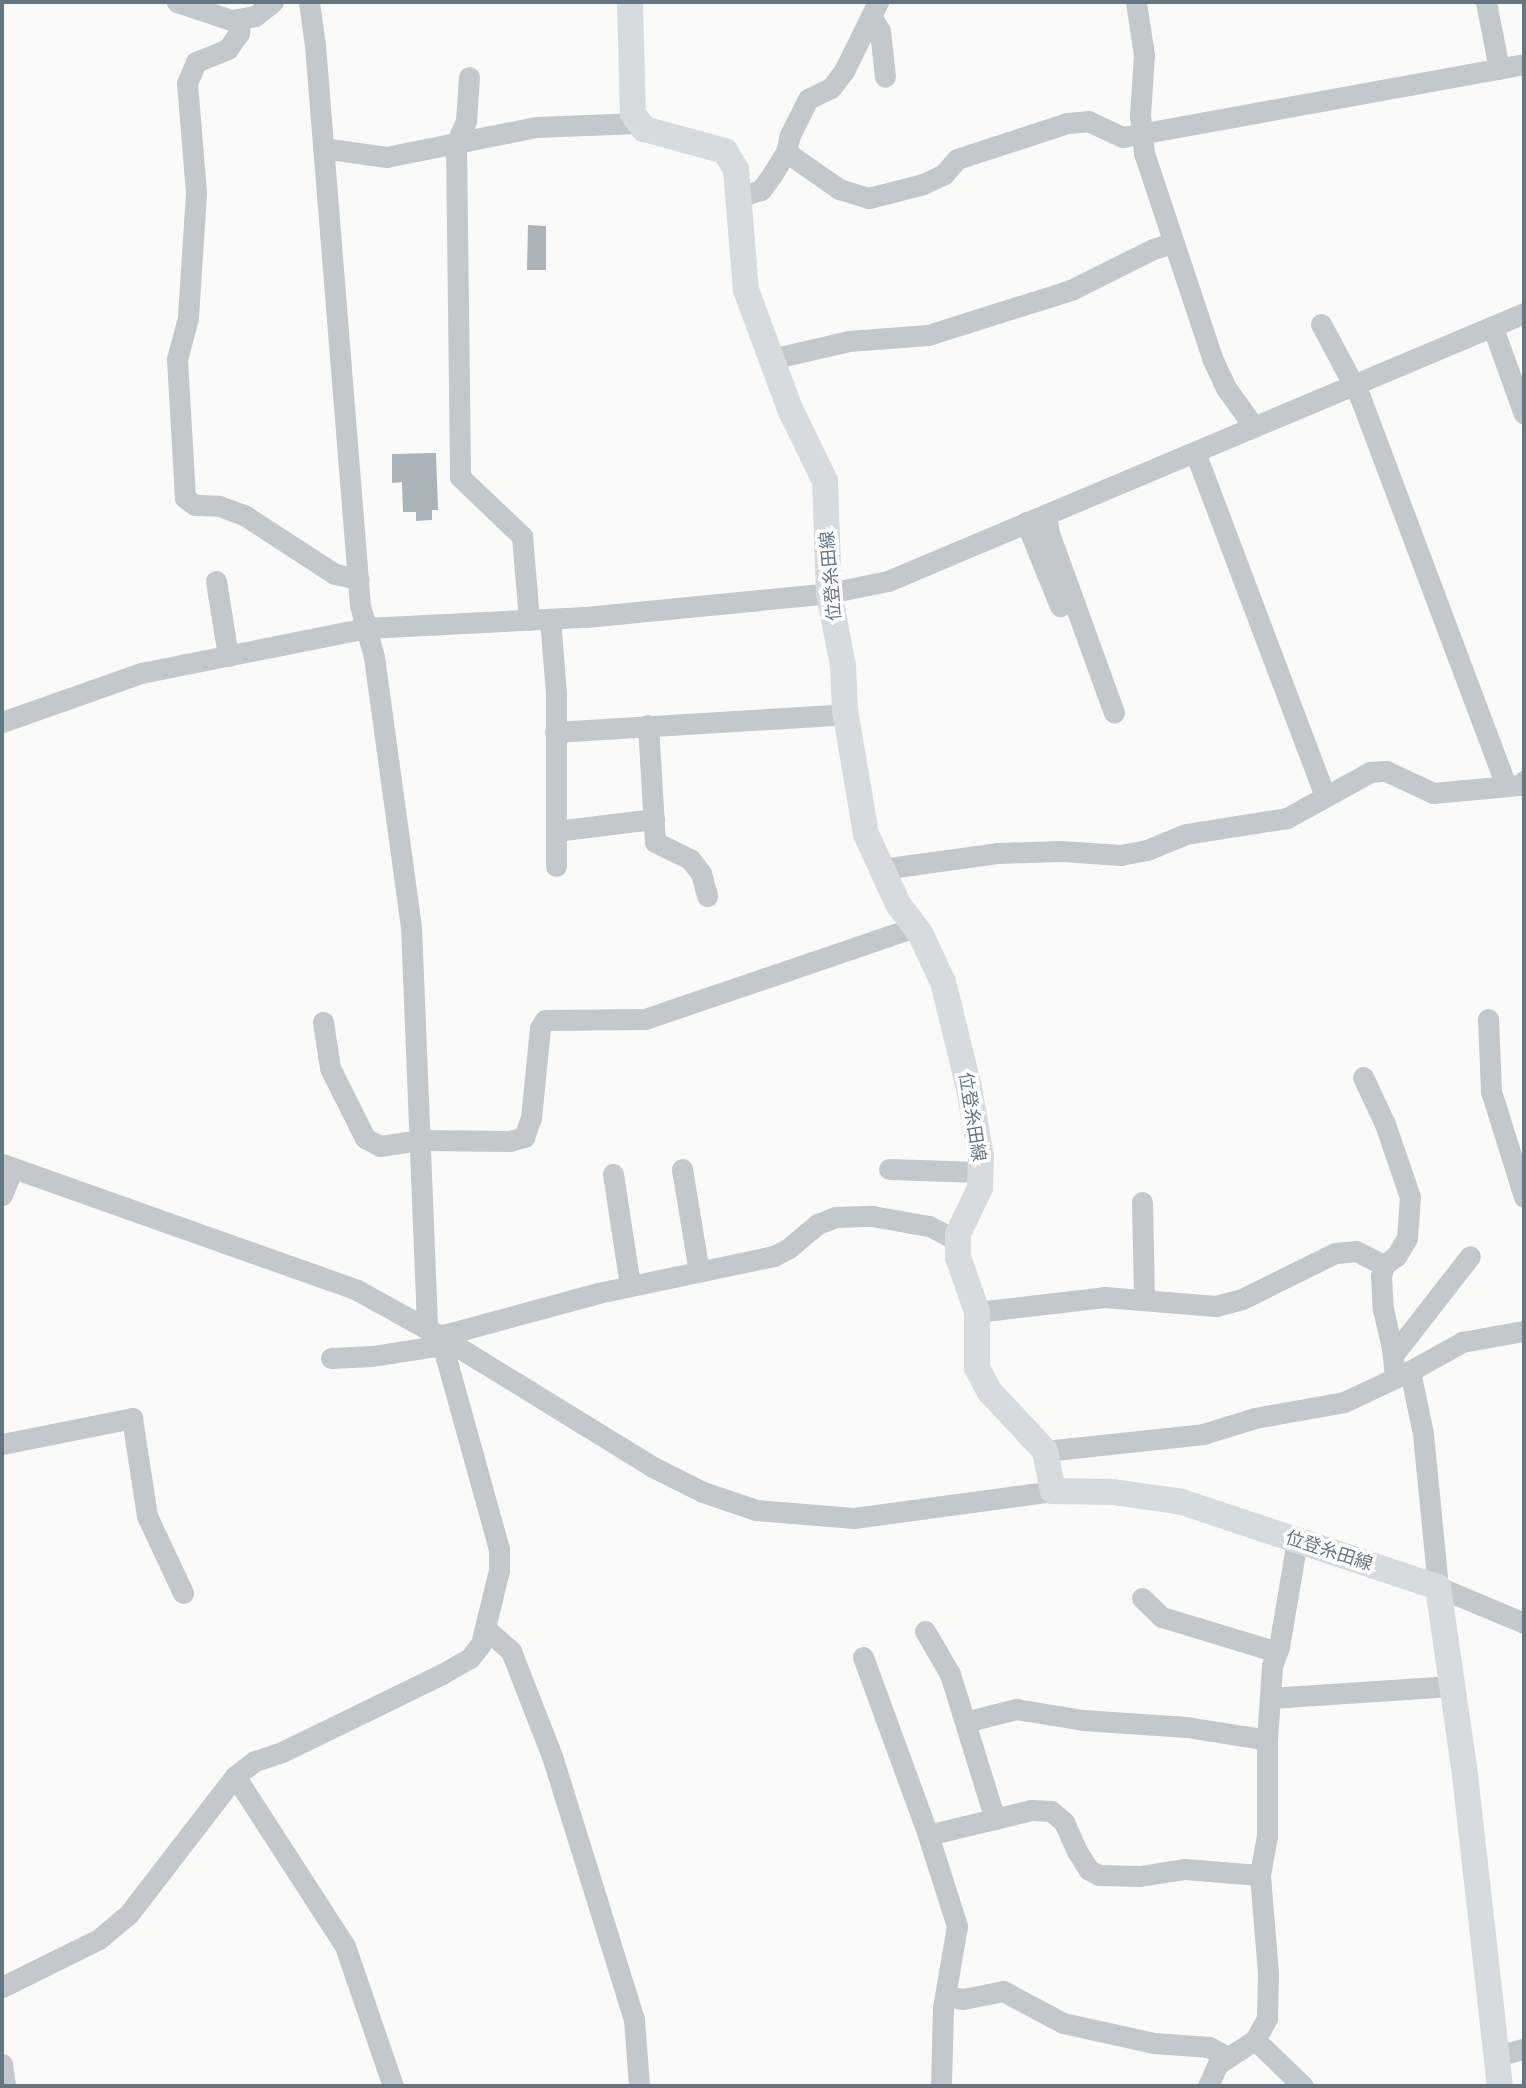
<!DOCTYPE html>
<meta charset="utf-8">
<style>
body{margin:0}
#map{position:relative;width:1526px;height:2088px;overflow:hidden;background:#fafaf8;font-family:"Fira Sans Condensed","Noto Sans JP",sans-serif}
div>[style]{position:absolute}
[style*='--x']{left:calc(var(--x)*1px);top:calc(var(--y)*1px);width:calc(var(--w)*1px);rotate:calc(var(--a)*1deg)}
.building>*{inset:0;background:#aab3b9}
.minor>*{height:21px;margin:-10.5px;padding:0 10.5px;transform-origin:10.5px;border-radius:10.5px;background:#c3c8cc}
.major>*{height:26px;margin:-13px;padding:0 13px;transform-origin:13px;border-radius:13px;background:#d6dbdf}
span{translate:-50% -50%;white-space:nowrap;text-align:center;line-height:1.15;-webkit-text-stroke:7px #fff;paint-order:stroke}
.street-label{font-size:18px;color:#657683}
.frame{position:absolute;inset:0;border:4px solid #657683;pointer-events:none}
</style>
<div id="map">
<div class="building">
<div style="clip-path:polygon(528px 225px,546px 226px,546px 270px,527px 270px)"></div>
<div style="clip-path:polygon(436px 453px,438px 510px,432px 510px,432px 520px,416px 521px,416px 512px,403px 512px,402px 482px,392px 483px,392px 454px)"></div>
</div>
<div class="minor">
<div style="--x:177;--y:2;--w:57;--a:18.4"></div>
<div style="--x:231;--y:20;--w:24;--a:-9"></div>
<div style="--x:255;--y:16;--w:23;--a:-38"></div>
<div style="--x:309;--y:2;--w:43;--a:82.1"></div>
<div style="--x:315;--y:45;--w:562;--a:85.41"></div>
<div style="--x:360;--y:605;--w:54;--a:74.9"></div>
<div style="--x:374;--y:657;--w:272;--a:82.2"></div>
<div style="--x:411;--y:926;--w:403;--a:87.7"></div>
<div style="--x:1136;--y:2;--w:54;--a:81.4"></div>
<div style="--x:1144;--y:55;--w:60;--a:93.8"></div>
<div style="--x:1140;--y:115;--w:38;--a:84"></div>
<div style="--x:1144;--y:153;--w:216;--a:71.6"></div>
<div style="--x:1212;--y:358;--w:33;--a:65"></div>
<div style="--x:1226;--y:388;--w:48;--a:54.3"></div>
<div style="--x:1486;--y:2;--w:68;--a:79"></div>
<div style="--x:871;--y:16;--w:17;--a:59"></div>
<div style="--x:880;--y:31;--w:46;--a:83.8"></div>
<div style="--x:240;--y:19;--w:14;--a:94"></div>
<div style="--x:239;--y:33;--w:19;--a:125"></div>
<div style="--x:228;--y:49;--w:35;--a:158"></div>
<div style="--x:196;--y:62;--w:23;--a:113"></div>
<div style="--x:187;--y:83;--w:110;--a:85.3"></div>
<div style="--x:196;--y:193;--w:125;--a:93.7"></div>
<div style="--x:188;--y:318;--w:42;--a:105"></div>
<div style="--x:177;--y:359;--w:139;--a:86.7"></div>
<div style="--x:185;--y:498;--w:12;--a:35"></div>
<div style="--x:195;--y:505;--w:24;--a:2"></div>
<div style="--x:219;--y:506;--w:27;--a:20"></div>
<div style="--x:244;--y:515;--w:108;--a:33"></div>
<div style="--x:335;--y:574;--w:24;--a:12"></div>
<div style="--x:469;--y:77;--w:44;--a:93.9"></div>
<div style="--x:466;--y:121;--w:24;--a:114"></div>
<div style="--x:456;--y:143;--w:334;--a:89.3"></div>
<div style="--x:460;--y:477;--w:86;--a:43.6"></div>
<div style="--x:522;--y:536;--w:84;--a:85.2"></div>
<div style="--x:323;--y:148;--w:64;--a:8.1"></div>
<div style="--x:386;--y:157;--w:153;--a:-11.3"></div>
<div style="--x:536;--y:127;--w:102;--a:-2.2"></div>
<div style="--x:786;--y:152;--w:65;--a:34.9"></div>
<div style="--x:839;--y:189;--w:31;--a:17"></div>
<div style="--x:869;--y:198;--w:56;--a:-14.5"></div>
<div style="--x:923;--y:184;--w:23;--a:-25"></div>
<div style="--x:944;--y:174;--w:20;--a:-49"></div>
<div style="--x:957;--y:159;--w:116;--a:-18.1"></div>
<div style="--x:1067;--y:123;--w:21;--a:-5"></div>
<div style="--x:1088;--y:121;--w:38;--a:25"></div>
<div style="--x:1123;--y:137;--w:408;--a:-10.3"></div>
<div style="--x:739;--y:197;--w:23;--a:-18"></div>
<div style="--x:761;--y:190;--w:19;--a:-54"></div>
<div style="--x:772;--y:175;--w:27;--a:-59"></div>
<div style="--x:786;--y:152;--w:17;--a:-77"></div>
<div style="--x:790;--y:135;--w:40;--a:-63.4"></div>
<div style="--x:808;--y:99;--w:25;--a:-26"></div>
<div style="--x:831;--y:88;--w:21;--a:-53"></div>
<div style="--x:844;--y:71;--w:77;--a:-63.8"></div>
<div style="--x:1321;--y:324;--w:83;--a:61.9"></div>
<div style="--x:1360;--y:397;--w:415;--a:69.4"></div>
<div style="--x:1493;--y:328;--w:91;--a:70.2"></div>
<div style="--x:771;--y:359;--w:80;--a:-13"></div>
<div style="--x:849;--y:341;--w:79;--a:-4.3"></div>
<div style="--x:928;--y:335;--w:150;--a:-17.5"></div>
<div style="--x:1071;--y:290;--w:92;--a:-26.6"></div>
<div style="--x:1153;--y:249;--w:21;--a:-17"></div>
<div style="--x:1195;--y:452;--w:368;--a:69.3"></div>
<div style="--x:1046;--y:514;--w:19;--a:81"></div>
<div style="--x:1049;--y:533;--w:191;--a:70.1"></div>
<div style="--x:1026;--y:522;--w:91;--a:68"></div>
<div style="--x:216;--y:581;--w:76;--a:80.9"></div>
<div style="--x:550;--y:619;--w:74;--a:85.4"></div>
<div style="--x:556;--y:693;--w:173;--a:90"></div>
<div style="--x:2;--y:722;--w:147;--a:-19.4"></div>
<div style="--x:141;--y:673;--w:229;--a:-11.3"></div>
<div style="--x:366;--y:628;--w:220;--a:-2.9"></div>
<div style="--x:586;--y:617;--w:244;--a:-5.6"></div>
<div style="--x:829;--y:593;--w:60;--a:-11.5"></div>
<div style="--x:888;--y:581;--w:690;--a:-22.85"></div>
<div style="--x:648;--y:725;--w:117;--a:86.6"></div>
<div style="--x:655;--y:842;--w:39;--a:26"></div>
<div style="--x:690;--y:859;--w:18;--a:52"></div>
<div style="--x:701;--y:873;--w:24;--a:75"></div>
<div style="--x:555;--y:732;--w:292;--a:-3.5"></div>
<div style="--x:556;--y:831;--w:99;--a:-7"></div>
<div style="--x:882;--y:869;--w:116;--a:-7.9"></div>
<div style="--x:997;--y:853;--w:64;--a:-1.8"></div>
<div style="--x:1061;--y:851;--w:60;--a:3.8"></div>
<div style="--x:1121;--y:855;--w:26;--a:-11"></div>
<div style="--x:1147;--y:850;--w:42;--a:-22.3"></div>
<div style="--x:1186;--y:834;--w:102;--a:-9"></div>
<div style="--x:1287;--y:818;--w:95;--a:-29"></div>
<div style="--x:1370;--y:772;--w:16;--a:-4"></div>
<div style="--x:1386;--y:771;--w:52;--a:25.1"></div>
<div style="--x:1433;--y:793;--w:87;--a:-5.3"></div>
<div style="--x:1520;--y:785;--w:6;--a:-45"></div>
<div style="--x:1488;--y:1019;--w:72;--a:87.6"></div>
<div style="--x:1491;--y:1091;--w:111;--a:72.7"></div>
<div style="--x:323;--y:1022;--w:47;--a:81.3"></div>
<div style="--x:330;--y:1068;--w:78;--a:63.4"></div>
<div style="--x:365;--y:1138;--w:17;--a:28"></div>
<div style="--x:380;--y:1146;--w:40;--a:-8.5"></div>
<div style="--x:420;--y:1140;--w:90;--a:0.6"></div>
<div style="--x:510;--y:1141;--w:15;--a:-16"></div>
<div style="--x:524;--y:1137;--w:20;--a:-70"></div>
<div style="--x:531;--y:1118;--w:90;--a:-84.3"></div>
<div style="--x:540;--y:1028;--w:9;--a:-58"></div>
<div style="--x:545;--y:1020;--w:100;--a:-0.6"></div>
<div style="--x:645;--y:1019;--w:285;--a:-18.8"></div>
<div style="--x:1363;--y:1077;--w:52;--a:64.9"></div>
<div style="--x:1385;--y:1124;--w:77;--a:71.1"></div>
<div style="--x:1410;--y:1197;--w:41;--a:94.2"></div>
<div style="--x:1407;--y:1238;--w:21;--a:121"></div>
<div style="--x:1396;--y:1256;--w:15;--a:143"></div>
<div style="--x:2;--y:1164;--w:377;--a:19.5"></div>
<div style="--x:357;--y:1290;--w:95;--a:29"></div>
<div style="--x:440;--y:1336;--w:250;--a:31.6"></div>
<div style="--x:653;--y:1467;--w:56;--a:26.6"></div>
<div style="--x:703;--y:1492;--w:56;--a:18.8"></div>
<div style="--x:756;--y:1510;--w:98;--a:4.7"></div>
<div style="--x:854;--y:1518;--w:201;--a:-7.7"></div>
<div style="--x:682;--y:1169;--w:104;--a:80.6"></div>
<div style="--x:889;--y:1169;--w:91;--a:1.9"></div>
<div style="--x:613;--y:1174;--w:112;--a:81.3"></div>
<div style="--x:2;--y:1195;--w:29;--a:-68"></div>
<div style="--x:1142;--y:1202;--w:96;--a:88.8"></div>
<div style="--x:977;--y:1312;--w:128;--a:-6.7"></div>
<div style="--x:1104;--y:1297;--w:112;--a:4.6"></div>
<div style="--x:1216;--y:1306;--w:27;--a:-15"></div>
<div style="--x:1242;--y:1299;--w:104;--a:-26.3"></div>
<div style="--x:1335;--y:1253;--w:21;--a:-5"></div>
<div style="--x:1356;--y:1251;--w:31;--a:27"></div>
<div style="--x:1384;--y:1265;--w:11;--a:105"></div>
<div style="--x:1381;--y:1276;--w:33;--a:87"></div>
<div style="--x:1383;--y:1309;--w:40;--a:77"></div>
<div style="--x:1392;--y:1348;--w:30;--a:84"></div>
<div style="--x:440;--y:1336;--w:164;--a:-15.2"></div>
<div style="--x:598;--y:1293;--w:180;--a:-11.9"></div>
<div style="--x:774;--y:1256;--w:17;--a:-28"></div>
<div style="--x:789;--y:1248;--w:38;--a:-40"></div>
<div style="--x:818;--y:1224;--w:18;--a:-22"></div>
<div style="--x:835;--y:1217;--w:37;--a:-2"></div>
<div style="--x:872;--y:1216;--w:58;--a:10"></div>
<div style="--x:929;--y:1226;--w:33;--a:27"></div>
<div style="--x:1393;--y:1355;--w:125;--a:-52.1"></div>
<div style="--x:331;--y:1358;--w:41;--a:-2.8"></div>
<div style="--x:372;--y:1356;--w:71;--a:-8.9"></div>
<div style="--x:1410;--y:1371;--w:64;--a:78.3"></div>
<div style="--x:1423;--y:1434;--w:154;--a:84.4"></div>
<div style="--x:1438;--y:1587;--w:93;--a:22.7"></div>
<div style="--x:2;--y:1444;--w:133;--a:-11.3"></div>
<div style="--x:132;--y:1418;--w:99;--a:81.3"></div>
<div style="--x:147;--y:1516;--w:85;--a:64.9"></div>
<div style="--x:1045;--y:1451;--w:159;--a:-6.1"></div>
<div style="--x:1203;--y:1434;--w:54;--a:-17.1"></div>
<div style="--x:1255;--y:1418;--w:90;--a:-10.2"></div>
<div style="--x:1344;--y:1402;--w:73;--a:-25.2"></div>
<div style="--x:1410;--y:1371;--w:60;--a:-29.1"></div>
<div style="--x:1462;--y:1342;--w:63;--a:-10.1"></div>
<div style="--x:1142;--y:1598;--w:28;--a:44"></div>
<div style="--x:1162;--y:1617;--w:120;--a:16.9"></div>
<div style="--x:487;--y:1630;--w:32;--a:41"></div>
<div style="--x:511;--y:1651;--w:113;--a:68.7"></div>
<div style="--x:552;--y:1756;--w:275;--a:72.7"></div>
<div style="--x:634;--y:2019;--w:67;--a:85.7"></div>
<div style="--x:925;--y:1631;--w:50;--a:59.8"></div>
<div style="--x:950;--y:1674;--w:152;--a:72.8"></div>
<div style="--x:863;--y:1657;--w:189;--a:69.9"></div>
<div style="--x:928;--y:1835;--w:96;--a:72.3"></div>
<div style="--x:957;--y:1926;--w:83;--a:99.7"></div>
<div style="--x:943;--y:2008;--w:78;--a:91.5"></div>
<div style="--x:1270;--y:1698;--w:182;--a:-3.8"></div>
<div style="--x:965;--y:1722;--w:53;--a:-14.3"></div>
<div style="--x:1016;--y:1709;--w:68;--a:9.3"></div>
<div style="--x:1083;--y:1720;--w:104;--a:3.9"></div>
<div style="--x:1187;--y:1727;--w:81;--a:9.2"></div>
<div style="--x:235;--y:1776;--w:202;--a:57.1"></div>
<div style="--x:345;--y:1946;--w:148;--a:71.1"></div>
<div style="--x:928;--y:1835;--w:106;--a:-13.6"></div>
<div style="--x:1031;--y:1810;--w:20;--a:3"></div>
<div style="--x:1051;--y:1811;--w:17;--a:40"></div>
<div style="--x:1064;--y:1822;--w:32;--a:66"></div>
<div style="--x:1077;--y:1851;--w:22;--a:58"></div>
<div style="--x:1089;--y:1870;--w:11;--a:27"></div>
<div style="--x:1099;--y:1875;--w:41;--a:1.4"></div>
<div style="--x:1140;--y:1876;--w:45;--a:-9"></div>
<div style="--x:1184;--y:1869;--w:76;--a:4.5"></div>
<div style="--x:2;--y:1987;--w:108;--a:-26.3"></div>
<div style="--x:99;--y:1939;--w:38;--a:-40"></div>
<div style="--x:128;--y:1915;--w:175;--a:-52.4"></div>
<div style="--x:235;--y:1776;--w:25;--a:-37"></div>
<div style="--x:255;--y:1761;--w:28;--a:-18"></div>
<div style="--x:282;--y:1752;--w:178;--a:-26"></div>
<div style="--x:442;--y:1674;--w:32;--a:-30"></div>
<div style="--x:470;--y:1658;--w:18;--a:-52"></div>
<div style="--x:481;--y:1644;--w:76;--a:-76.3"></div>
<div style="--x:499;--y:1570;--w:21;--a:-90"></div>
<div style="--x:499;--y:1549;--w:221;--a:-105.5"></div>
<div style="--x:945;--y:1996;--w:18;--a:9"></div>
<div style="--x:963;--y:1999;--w:41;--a:-11.3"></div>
<div style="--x:1003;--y:1991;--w:68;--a:28.1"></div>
<div style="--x:1063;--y:2023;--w:93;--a:12.4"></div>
<div style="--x:1154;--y:2043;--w:55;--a:4.2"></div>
<div style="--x:1209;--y:2047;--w:21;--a:29"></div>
<div style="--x:1255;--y:2040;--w:66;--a:43.8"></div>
<div style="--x:1495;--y:2056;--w:30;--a:-14"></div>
<div style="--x:2;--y:2064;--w:22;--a:82"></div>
<div style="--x:1208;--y:2086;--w:24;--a:-66"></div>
<div style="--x:1218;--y:2064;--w:44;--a:-33"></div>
<div style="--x:1255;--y:2040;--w:25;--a:-61"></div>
<div style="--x:1267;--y:2018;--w:45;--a:-88.7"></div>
<div style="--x:1268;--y:1973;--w:98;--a:-94.7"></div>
<div style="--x:1260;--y:1875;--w:39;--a:-80"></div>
<div style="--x:1267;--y:1837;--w:97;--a:-90"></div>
<div style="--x:1267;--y:1740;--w:74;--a:-86.1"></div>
<div style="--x:1272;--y:1666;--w:20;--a:-70"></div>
<div style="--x:1279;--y:1647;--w:108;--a:-80.4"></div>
</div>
<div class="major">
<div style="--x:630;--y:2;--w:112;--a:88.5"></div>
<div style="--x:633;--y:114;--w:19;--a:54"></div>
<div style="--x:644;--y:129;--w:84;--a:15.2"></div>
<div style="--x:725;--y:151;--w:21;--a:59"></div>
<div style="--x:736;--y:169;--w:121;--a:85.3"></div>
<div style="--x:746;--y:290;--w:127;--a:69.7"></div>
<div style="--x:790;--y:409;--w:80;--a:64.1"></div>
<div style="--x:825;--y:481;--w:112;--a:88"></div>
<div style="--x:829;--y:593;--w:74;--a:79.1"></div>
<div style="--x:843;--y:666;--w:44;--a:87.4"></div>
<div style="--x:845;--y:710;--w:126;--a:80.4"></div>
<div style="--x:866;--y:834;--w:77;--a:65.4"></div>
<div style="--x:898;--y:904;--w:36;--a:53"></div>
<div style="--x:920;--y:933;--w:54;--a:64.9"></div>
<div style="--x:943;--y:982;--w:109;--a:76.2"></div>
<div style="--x:969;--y:1088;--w:70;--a:80.1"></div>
<div style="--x:981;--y:1157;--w:31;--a:92"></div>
<div style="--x:980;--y:1188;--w:51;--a:115.6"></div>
<div style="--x:958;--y:1234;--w:23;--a:90"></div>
<div style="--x:958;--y:1257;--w:58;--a:70.9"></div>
<div style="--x:977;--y:1312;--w:56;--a:90"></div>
<div style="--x:977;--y:1368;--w:27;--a:62"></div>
<div style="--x:990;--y:1392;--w:81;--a:47"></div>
<div style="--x:1045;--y:1451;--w:41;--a:78.7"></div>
<div style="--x:1053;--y:1491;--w:60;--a:1"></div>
<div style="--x:1113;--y:1492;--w:70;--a:8.2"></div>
<div style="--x:1182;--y:1502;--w:270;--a:18.4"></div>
<div style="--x:1438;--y:1587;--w:190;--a:81.8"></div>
<div style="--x:1465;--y:1775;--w:313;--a:83.6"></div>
</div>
<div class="street-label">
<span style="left:831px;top:576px;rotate:-95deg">位登糸田線</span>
<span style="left:972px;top:1117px;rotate:81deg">位登糸田線</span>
<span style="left:1329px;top:1551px;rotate:18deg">位登糸田線</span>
</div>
<div class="frame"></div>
</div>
